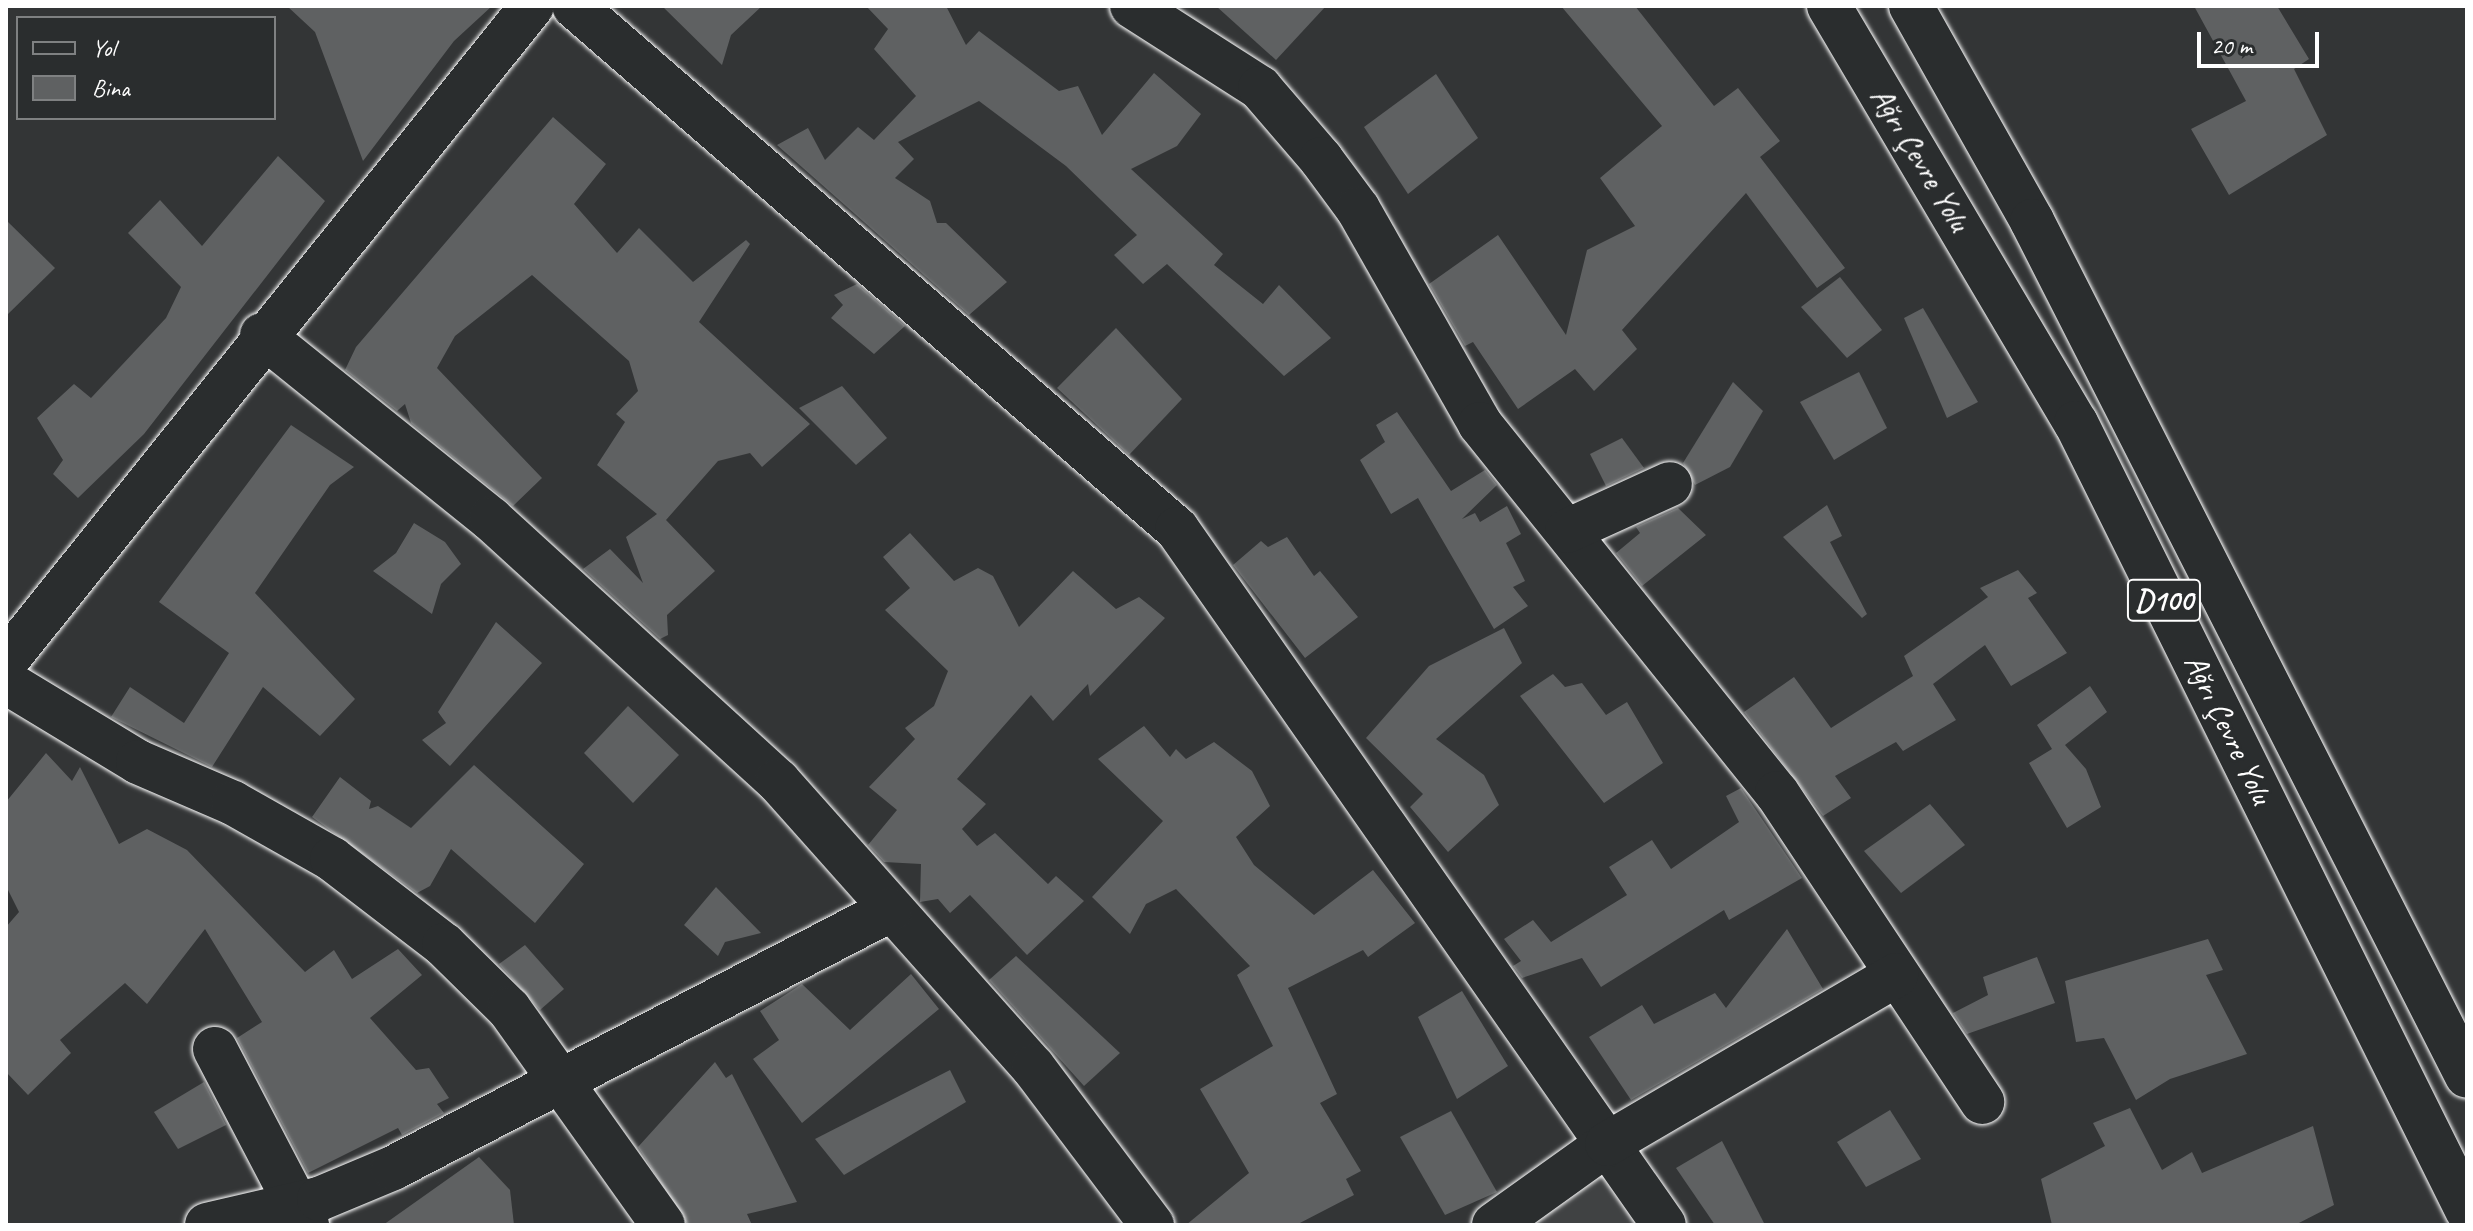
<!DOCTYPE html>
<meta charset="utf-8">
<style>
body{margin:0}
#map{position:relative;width:2473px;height:1231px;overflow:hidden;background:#333536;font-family:Caveat,sans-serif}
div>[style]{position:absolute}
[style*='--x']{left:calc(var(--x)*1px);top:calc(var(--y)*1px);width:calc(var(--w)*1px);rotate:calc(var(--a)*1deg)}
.built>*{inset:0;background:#404243}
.building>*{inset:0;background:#5f6162}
.roads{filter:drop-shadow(0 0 2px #fff) drop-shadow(0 0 2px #fff)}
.minor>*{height:44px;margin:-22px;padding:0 22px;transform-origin:22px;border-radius:22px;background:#2a2d2e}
.tertiary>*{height:44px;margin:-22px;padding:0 22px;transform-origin:22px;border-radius:22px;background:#2a2d2e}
.trunk>*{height:44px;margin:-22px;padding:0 22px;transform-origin:22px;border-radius:22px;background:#2a2d2e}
span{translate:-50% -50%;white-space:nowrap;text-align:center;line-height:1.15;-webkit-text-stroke:6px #2a2d2e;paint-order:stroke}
.shield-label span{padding:2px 6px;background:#2a2d2e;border:2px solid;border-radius:6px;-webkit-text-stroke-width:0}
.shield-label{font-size:30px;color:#fff;font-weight:700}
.street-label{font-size:32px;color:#fff}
.frame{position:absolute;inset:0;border:8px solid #fff;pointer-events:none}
.legend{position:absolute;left:16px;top:16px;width:260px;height:104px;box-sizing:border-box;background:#2a2d2e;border:2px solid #7f8182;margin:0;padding:10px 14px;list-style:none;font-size:24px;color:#fff}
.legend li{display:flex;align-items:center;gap:16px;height:40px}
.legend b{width:40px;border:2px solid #7f8182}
.scale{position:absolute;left:2197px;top:32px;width:122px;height:36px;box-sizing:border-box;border:4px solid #fff;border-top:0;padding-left:10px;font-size:24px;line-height:28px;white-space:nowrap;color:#fff;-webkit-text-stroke:6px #2a2d2e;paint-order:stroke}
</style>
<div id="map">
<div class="built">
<div style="clip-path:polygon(1603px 1172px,1646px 1225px,1520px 1225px)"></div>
</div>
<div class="building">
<div style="clip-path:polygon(287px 6px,492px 6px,454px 41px,363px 161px,315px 32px)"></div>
<div style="clip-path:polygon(662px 6px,762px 6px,731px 35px,722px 65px)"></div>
<div style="clip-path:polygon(866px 6px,946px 6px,966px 45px,979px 31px,1059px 91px,1078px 86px,1102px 135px,1154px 73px,1201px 114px,1177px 146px,1131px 169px,1223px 254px,1214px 265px,1263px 304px,1279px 285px,1331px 338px,1284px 376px,1167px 264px,1143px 284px,1114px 255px,1137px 235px,1066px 166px,979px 101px,898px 142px,914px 159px,895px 178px,930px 201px,937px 223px,946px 223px,1007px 282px,969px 315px,777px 145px,808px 128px,825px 160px,858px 127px,874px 140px,916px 96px,874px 49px,888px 29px)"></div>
<div style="clip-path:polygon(1216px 6px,1326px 6px,1276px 60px)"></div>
<div style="clip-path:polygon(1561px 6px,1635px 6px,1714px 106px,1738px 88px,1780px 141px,1760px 157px,1845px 268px,1817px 288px,1746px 193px,1622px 330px,1637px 349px,1594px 391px,1575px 369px,1518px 409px,1473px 342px,1465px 346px,1429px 284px,1498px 235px,1566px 335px,1587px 250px,1635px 226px,1600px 178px,1662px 126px)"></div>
<div style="clip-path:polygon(2194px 6px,2277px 6px,2309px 59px,2294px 69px,2327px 135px,2229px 195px,2191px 129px,2246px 101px)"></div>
<div style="clip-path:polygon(1436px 74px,1478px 138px,1408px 194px,1364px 127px)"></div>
<div style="clip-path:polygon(553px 117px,606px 164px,574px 204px,617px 253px,639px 228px,693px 282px,746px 240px,750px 244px,699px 322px,810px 424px,762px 467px,750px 453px,718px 461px,666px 520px,715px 571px,667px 615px,668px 635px,660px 639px,583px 569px,610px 549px,643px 583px,626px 537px,657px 514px,597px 465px,625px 422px,616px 414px,638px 391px,629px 361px,532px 275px,455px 336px,437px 368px,542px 478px,513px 506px,411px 423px,405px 404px,397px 411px,345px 370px,356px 347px)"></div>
<div style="clip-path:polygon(278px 156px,325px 201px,144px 434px,78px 498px,53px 474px,63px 460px,37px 418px,74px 384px,91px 398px,166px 318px,181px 287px,128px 233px,160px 200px,202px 246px)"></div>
<div style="clip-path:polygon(6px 220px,55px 268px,6px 316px)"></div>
<div style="clip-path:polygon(1840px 277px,1882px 330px,1847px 358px,1801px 307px)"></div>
<div style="clip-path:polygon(857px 284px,905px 326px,874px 354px,831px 318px,843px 305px,834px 295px)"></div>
<div style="clip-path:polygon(1923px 308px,1978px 402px,1947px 418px,1904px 318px)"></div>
<div style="clip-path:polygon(1116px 328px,1182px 399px,1129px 455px,1057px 388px)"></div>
<div style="clip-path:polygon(1859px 372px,1887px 428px,1834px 460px,1800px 402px)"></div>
<div style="clip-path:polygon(1733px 382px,1763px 411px,1730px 467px,1695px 485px,1683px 463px)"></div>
<div style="clip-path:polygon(842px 386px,887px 438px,856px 465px,799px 408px)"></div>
<div style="clip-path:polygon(1397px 412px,1451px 491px,1485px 470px,1497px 485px,1462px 519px,1475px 513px,1480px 522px,1507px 506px,1521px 534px,1506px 543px,1525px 581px,1513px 587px,1528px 606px,1494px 629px,1418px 498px,1391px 514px,1360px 460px,1385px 442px,1376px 425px)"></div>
<div style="clip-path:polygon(291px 425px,354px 467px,330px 485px,255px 593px,355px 699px,320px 736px,263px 687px,212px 767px,111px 717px,130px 687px,184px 723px,229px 653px,159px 602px)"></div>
<div style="clip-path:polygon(1622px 438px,1644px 468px,1606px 486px,1590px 454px)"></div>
<div style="clip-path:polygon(1827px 505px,1842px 536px,1830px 542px,1867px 614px,1862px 618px,1783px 537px)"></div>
<div style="clip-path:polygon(1678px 508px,1706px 535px,1642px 586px,1616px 553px,1640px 533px,1636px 527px)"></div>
<div style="clip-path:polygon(414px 523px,445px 542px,461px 564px,441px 584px,432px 614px,373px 571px,396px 553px)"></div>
<div style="clip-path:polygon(910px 533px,954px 581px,978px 568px,993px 576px,1019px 627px,1073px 571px,1116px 609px,1139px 597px,1165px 618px,1090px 696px,1088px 684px,1053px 721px,1031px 695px,957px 779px,986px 804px,962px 829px,977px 846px,995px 833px,1048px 884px,1056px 876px,1084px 901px,1027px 955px,970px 895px,950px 913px,938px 899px,920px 902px,921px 864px,884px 862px,868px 845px,897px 810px,869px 787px,915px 739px,905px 728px,934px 706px,948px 671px,885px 610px,910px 588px,883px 557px)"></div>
<div style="clip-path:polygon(1287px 537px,1314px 576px,1320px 571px,1358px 617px,1305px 658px,1233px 565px,1261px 541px,1268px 547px)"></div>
<div style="clip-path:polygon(2018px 570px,2037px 593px,2028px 598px,2067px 653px,2011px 686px,1985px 645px,1933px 684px,1956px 720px,1903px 751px,1896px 742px,1835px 776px,1851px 798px,1823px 816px,1744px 712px,1794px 677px,1831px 728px,1913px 676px,1904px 656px,1988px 597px,1980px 588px)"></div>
<div style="clip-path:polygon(496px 622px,542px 663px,450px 766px,422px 740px,446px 723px,438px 712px)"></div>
<div style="clip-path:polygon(1504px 628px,1522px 663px,1436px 739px,1484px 775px,1499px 805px,1448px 852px,1410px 807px,1423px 794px,1366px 738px,1429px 666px)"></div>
<div style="clip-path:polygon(1553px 674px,1565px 687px,1582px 683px,1606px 715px,1627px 702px,1663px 763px,1604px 803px,1520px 696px)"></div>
<div style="clip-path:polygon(2090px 686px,2107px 712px,2065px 745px,2086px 769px,2101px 807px,2067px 828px,2029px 763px,2052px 749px,2037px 725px)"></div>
<div style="clip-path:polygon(628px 706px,679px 755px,633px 803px,584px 753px)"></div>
<div style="clip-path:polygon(1144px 726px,1170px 757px,1176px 749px,1186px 759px,1214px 742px,1252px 771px,1270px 806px,1236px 837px,1254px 865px,1314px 915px,1373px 870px,1415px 923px,1368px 957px,1363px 950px,1288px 988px,1337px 1094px,1320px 1103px,1361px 1171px,1346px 1179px,1354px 1195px,1296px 1225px,1186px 1225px,1249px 1173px,1200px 1089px,1273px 1046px,1237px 975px,1250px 966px,1176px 889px,1146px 904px,1130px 934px,1092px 897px,1163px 821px,1098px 759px)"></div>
<div style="clip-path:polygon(46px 753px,72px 781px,80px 767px,119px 844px,147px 829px,187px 850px,305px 972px,334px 950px,352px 979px,398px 949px,422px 975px,370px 1018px,416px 1070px,429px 1068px,449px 1098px,437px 1104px,444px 1113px,402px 1135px,398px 1128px,308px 1173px,237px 1038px,262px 1022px,205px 929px,147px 1004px,125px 983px,60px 1040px,71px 1053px,28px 1095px,6px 1072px,6px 927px,19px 912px,6px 886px,6px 802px)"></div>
<div style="clip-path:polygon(474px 765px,584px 864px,535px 923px,451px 849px,430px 886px,417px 893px,312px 817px,340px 777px,371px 801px,369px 809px,378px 806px,411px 828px)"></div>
<div style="clip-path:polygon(1741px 788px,1802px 878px,1729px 920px,1724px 910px,1601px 987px,1582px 958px,1522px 978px,1513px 966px,1521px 961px,1504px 939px,1533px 920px,1551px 942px,1627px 895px,1609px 867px,1652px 840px,1671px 869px,1739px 822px,1726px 796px)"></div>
<div style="clip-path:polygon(1930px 804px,1965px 845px,1901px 893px,1864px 851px)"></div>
<div style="clip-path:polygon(716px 887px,761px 933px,725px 942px,718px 956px,684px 925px)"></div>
<div style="clip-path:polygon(1787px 929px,1823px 989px,1631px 1100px,1589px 1037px,1642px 1005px,1654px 1024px,1715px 993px,1726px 1008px)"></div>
<div style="clip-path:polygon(2208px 939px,2223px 970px,2206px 975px,2247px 1054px,2170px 1079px,2136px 1100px,2104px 1038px,2076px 1042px,2065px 981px)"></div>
<div style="clip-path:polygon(525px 945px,564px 989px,540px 1010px,499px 964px)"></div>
<div style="clip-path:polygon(1016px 956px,1120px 1053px,1084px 1086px,989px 980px)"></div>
<div style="clip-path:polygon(2037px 957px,2055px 1003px,1967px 1034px,1953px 1013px,1988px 995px,1983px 977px)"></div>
<div style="clip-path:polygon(911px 974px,939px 1009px,802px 1123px,753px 1059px,779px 1040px,760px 1011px,802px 984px,850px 1030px)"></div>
<div style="clip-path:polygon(1462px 991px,1508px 1066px,1457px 1099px,1418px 1017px)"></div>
<div style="clip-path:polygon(715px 1062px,726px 1078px,732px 1074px,797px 1202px,747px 1214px,752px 1225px,688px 1225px,638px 1147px)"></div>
<div style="clip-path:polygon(950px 1070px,966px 1102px,844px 1175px,815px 1139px)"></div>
<div style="clip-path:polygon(204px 1082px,226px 1125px,178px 1149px,154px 1112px)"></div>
<div style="clip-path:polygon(2130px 1108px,2162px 1170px,2192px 1152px,2202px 1173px,2313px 1126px,2334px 1205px,2295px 1225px,2052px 1225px,2041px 1179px,2105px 1146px,2093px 1123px)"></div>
<div style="clip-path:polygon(1890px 1110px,1921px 1159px,1866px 1187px,1837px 1142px)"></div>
<div style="clip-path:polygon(1451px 1111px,1497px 1192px,1445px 1215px,1400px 1137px)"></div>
<div style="clip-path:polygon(1722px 1141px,1765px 1225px,1715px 1225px,1676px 1168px)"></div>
<div style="clip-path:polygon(479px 1157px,510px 1190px,514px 1225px,383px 1225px)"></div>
</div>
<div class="roads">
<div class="minor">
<div style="--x:574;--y:6;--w:798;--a:40.94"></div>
<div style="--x:1177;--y:529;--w:849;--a:55.02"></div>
<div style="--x:1132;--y:6;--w:152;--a:32.6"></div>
<div style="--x:1260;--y:88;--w:94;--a:49.3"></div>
<div style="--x:1321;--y:159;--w:62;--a:53.5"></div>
<div style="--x:1358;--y:209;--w:247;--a:60.4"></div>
<div style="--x:1480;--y:424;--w:474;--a:51.2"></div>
<div style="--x:1777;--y:793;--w:371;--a:56.4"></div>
<div style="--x:262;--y:335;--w:294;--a:38.8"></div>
<div style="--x:491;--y:519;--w:389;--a:42.4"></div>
<div style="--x:778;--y:781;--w:383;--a:48.3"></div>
<div style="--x:1033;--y:1067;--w:198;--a:53"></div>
<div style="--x:1567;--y:531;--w:113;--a:-24.5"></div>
<div style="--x:6;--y:682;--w:154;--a:31.2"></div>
<div style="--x:138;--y:762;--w:103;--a:23.3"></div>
<div style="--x:233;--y:803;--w:114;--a:29.5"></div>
<div style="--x:332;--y:859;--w:141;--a:37.5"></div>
<div style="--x:444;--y:945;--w:91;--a:44.6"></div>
<div style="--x:509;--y:1009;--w:265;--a:54.5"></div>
<div style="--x:215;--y:1049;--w:199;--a:62.4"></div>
<div style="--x:207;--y:1225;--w:115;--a:-13.1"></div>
<div style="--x:319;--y:1199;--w:80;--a:-22.7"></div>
<div style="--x:393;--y:1168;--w:560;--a:-27.43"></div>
<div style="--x:1494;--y:1225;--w:139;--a:-35.6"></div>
<div style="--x:1607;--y:1144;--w:335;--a:-30.3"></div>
</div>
<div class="tertiary">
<div style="--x:6;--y:661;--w:840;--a:-51.23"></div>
</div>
<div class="trunk">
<div style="--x:1829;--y:6;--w:485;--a:59.4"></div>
<div style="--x:2076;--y:423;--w:879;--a:63.58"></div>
<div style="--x:1911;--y:6;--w:247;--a:60.6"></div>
<div style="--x:2032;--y:221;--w:959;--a:63.03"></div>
</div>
</div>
<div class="shield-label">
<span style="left:2164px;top:600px">D100</span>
</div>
<div class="street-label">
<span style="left:1920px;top:159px;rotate:59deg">Ağrı Çevre Yolu</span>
<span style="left:2228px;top:729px;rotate:64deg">Ağrı Çevre Yolu</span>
</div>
<div class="frame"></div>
<ul class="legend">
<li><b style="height:10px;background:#2a2d2e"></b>Yol</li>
<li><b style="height:22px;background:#5f6162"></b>Bina</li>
</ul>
<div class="scale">20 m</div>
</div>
